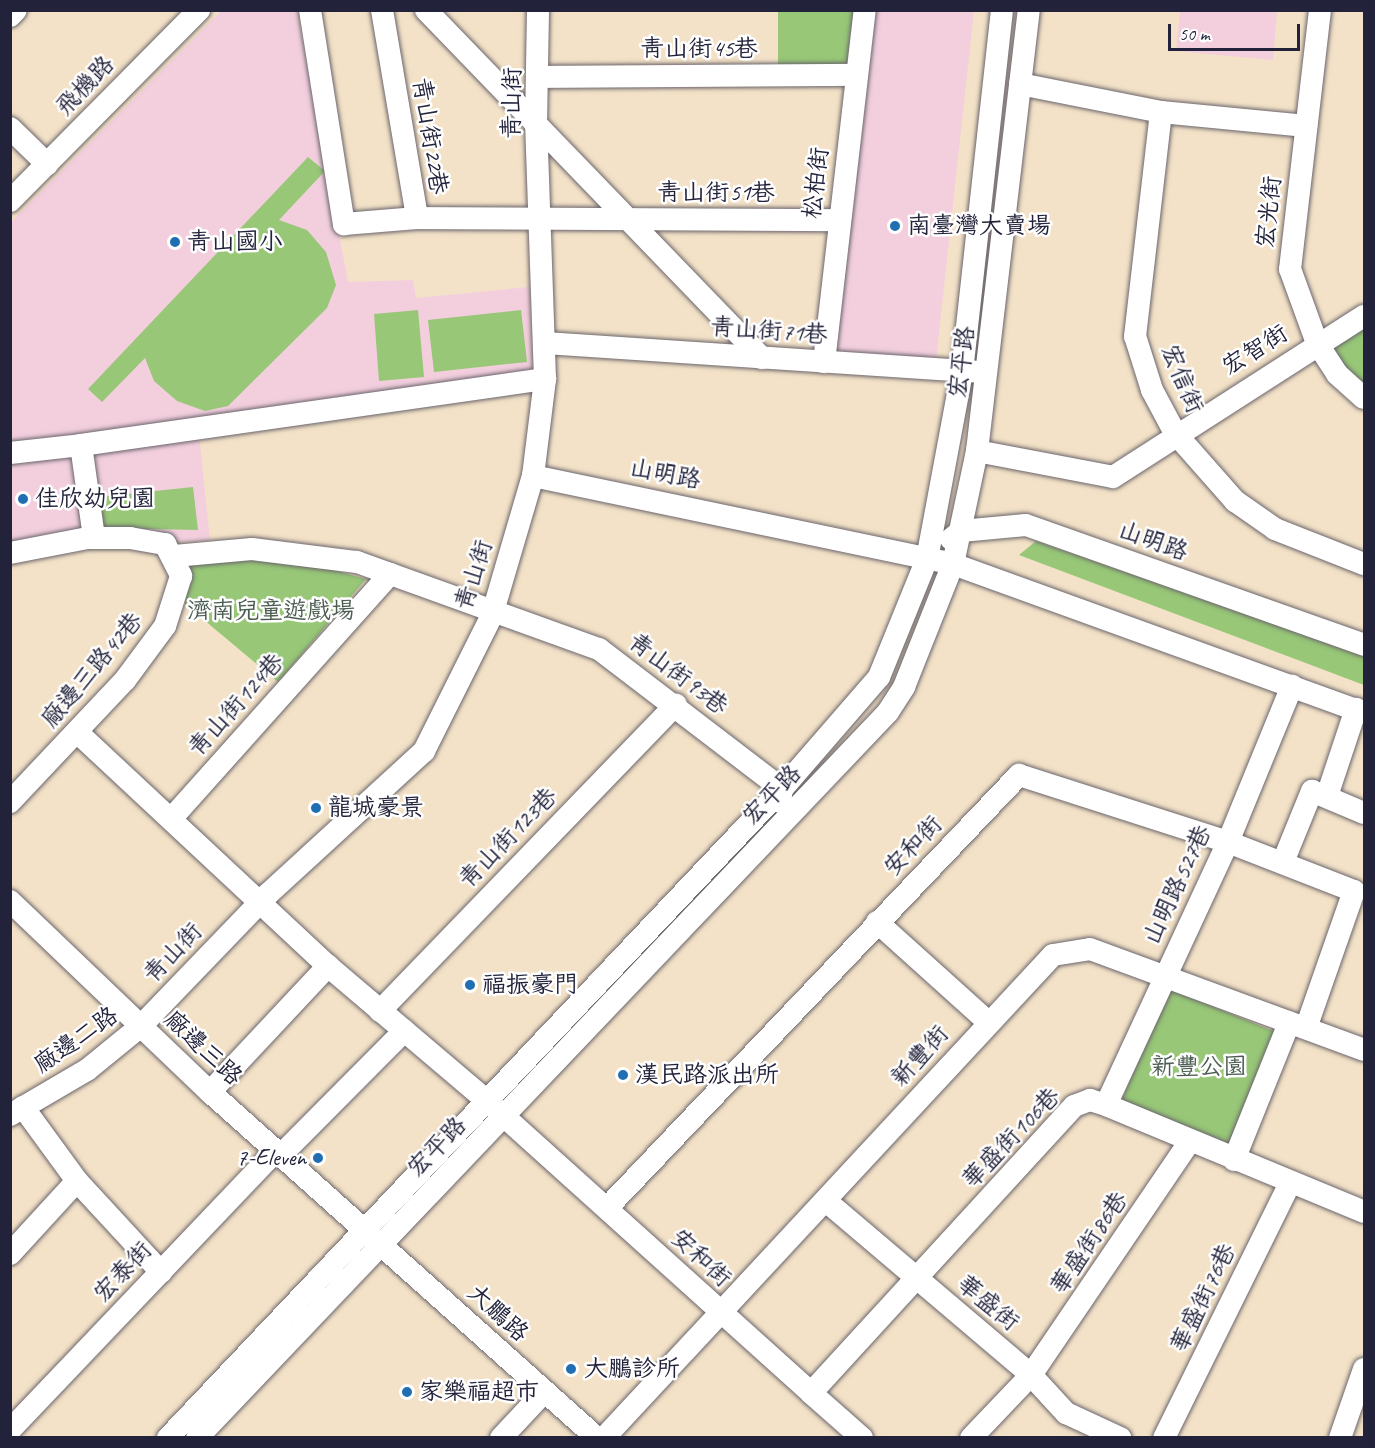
<!DOCTYPE html>
<meta charset="utf-8">
<style>
body{margin:0}
#map{position:relative;width:1375px;height:1448px;overflow:hidden;background:#f3e2c7;font-family:Caveat,"LXGW WenKai TC",sans-serif}
div>[style]{position:absolute}
[style*='--x']{left:calc(var(--x)*1px);top:calc(var(--y)*1px);width:calc(var(--w)*1px);rotate:calc(var(--a)*1deg)}
.built>*{inset:0;background:#f3cfde}
.green>*{inset:0;background:#97c777}
.roads{filter:drop-shadow(0 0 2px #6b656c) drop-shadow(0 0 2px #6b656c)}
.minor>*{height:22px;margin:-11px;padding:0 11px;transform-origin:11px;border-radius:11px;background:#fff}
.dots>*{width:16px;height:16px;translate:-50% -50%;box-sizing:border-box;border:3px solid #fff;border-radius:50%}
span{translate:-50% -50%;white-space:nowrap;text-align:center;line-height:1.15;-webkit-text-stroke:5px #fff;paint-order:stroke}
.street-label{font-size:24px;color:#22223b}
.poi-label{font-size:24px;color:#22223b}
.left{translate:0 -50%;text-align:left}
.right{translate:-100% -50%;text-align:right}
.park-label{font-size:24px;color:#4b5c50}
.frame{position:absolute;inset:0;border:12px solid #22223b;pointer-events:none}
.scale{position:absolute;left:1168px;top:24px;width:132px;height:27px;box-sizing:border-box;border:3px solid #22223b;border-top:0;padding-left:8px;font-size:18px;line-height:21px;white-space:nowrap;color:#22223b;-webkit-text-stroke:4px #fff;paint-order:stroke}
</style>
<div id="map">
<div class="built">
<div style="clip-path:polygon(221px 11px,297px 11px,348px 282px,413px 280px,416px 298px,530px 287px,532px 372px,11px 444px,10px 223px)"></div>
<div style="clip-path:polygon(865px 11px,974px 11px,935px 370px,824px 362px)"></div>
<div style="clip-path:polygon(1180px 11px,1277px 11px,1273px 60px,1176px 51px)"></div>
<div style="clip-path:polygon(199px 435px,210px 540px,11px 551px,11px 455px)"></div>
</div>
<div class="green">
<div style="clip-path:polygon(778px 11px,859px 11px,853px 65px,778px 64px)"></div>
<div style="clip-path:polygon(308px 157px,325px 171px,279px 220px,307px 230px,326px 252px,336px 285px,327px 308px,228px 406px,205px 411px,177px 401px,154px 381px,145px 358px,102px 402px,88px 389px)"></div>
<div style="clip-path:polygon(418px 310px,424px 377px,379px 381px,374px 314px)"></div>
<div style="clip-path:polygon(521px 310px,527px 362px,434px 372px,428px 320px)"></div>
<div style="clip-path:polygon(1364px 322px,1364px 389px,1325px 346px)"></div>
<div style="clip-path:polygon(193px 487px,198px 530px,101px 528px,98px 497px)"></div>
<div style="clip-path:polygon(1036px 541px,1364px 655px,1364px 685px,1019px 555px)"></div>
<div style="clip-path:polygon(261px 559px,304px 562px,366px 579px,278px 682px,185px 604px,190px 565px)"></div>
<div style="clip-path:polygon(1167px 988px,1276px 1032px,1230px 1146px,1121px 1102px)"></div>
</div>
<div class="roads">
<div class="minor">
<div style="--x:310;--y:10;--w:217;--a:81"></div>
<div style="--x:344;--y:224;--w:73;--a:-4.7"></div>
<div style="--x:382;--y:10;--w:211;--a:80.4"></div>
<div style="--x:417;--y:218;--w:422;--a:0.3"></div>
<div style="--x:426;--y:10;--w:484;--a:46"></div>
<div style="--x:1320;--y:10;--w:261;--a:96.6"></div>
<div style="--x:1290;--y:269;--w:79;--a:70"></div>
<div style="--x:1317;--y:343;--w:37;--a:57"></div>
<div style="--x:1337;--y:374;--w:36;--a:42"></div>
<div style="--x:10;--y:16;--w:8;--a:-45"></div>
<div style="--x:540;--y:77;--w:317;--a:-0.4"></div>
<div style="--x:1020;--y:84;--w:144;--a:11.2"></div>
<div style="--x:1161;--y:112;--w:146;--a:5.5"></div>
<div style="--x:1161;--y:112;--w:226;--a:96.6"></div>
<div style="--x:1135;--y:336;--w:57;--a:72.5"></div>
<div style="--x:1152;--y:390;--w:49;--a:61.9"></div>
<div style="--x:1175;--y:433;--w:91;--a:48.6"></div>
<div style="--x:1235;--y:501;--w:49;--a:35"></div>
<div style="--x:1275;--y:529;--w:96;--a:21.5"></div>
<div style="--x:10;--y:128;--w:52;--a:44.2"></div>
<div style="--x:10;--y:201;--w:269;--a:-45.3"></div>
<div style="--x:545;--y:343;--w:432;--a:3.8"></div>
<div style="--x:824;--y:362;--w:354;--a:-83.4"></div>
<div style="--x:81;--y:445;--w:469;--a:-8.1"></div>
<div style="--x:977;--y:451;--w:138;--a:10.8"></div>
<div style="--x:1113;--y:477;--w:298;--a:-32.7"></div>
<div style="--x:10;--y:453;--w:71;--a:-6.4"></div>
<div style="--x:81;--y:445;--w:94;--a:82"></div>
<div style="--x:533;--y:476;--w:429;--a:11.8"></div>
<div style="--x:953;--y:564;--w:437;--a:19.9"></div>
<div style="--x:951;--y:539;--w:13;--a:-39"></div>
<div style="--x:961;--y:531;--w:65;--a:-5.3"></div>
<div style="--x:1026;--y:525;--w:359;--a:19.5"></div>
<div style="--x:10;--y:553;--w:79;--a:-10.9"></div>
<div style="--x:88;--y:538;--w:42;--a:0"></div>
<div style="--x:130;--y:538;--w:36;--a:10"></div>
<div style="--x:165;--y:544;--w:36;--a:63"></div>
<div style="--x:181;--y:576;--w:52;--a:107.7"></div>
<div style="--x:165;--y:626;--w:67;--a:126.5"></div>
<div style="--x:125;--y:680;--w:168;--a:133.3"></div>
<div style="--x:174;--y:556;--w:78;--a:-5.1"></div>
<div style="--x:252;--y:549;--w:106;--a:7.1"></div>
<div style="--x:357;--y:562;--w:257;--a:19.8"></div>
<div style="--x:599;--y:649;--w:230;--a:37.4"></div>
<div style="--x:782;--y:789;--w:13;--a:99"></div>
<div style="--x:77;--y:732;--w:343;--a:43"></div>
<div style="--x:328;--y:966;--w:209;--a:40.3"></div>
<div style="--x:487;--y:1101;--w:436;--a:42"></div>
<div style="--x:1327;--y:796;--w:92;--a:-71.6"></div>
<div style="--x:171;--y:819;--w:329;--a:-48.2"></div>
<div style="--x:1283;--y:862;--w:77;--a:-67.8"></div>
<div style="--x:1312;--y:791;--w:56;--a:22.9"></div>
<div style="--x:10;--y:901;--w:277;--a:43.7"></div>
<div style="--x:210;--y:1092;--w:519;--a:41.8"></div>
<div style="--x:877;--y:922;--w:148;--a:42"></div>
<div style="--x:380;--y:1011;--w:426;--a:-46"></div>
<div style="--x:210;--y:1092;--w:173;--a:-46.9"></div>
<div style="--x:1106;--y:1105;--w:290;--a:-65.1"></div>
<div style="--x:1228;--y:842;--w:169;--a:-67.7"></div>
<div style="--x:23;--y:1107;--w:92;--a:53.9"></div>
<div style="--x:77;--y:1181;--w:124;--a:47.3"></div>
<div style="--x:10;--y:1115;--w:89;--a:-30.3"></div>
<div style="--x:87;--y:1070;--w:70;--a:-39.2"></div>
<div style="--x:141;--y:1026;--w:182;--a:-46.1"></div>
<div style="--x:267;--y:895;--w:213;--a:-42.5"></div>
<div style="--x:424;--y:751;--w:152;--a:-63.4"></div>
<div style="--x:492;--y:615;--w:145;--a:-73.6"></div>
<div style="--x:533;--y:476;--w:98;--a:-82.9"></div>
<div style="--x:545;--y:379;--w:254;--a:-92"></div>
<div style="--x:536;--y:125;--w:115;--a:-89"></div>
<div style="--x:281;--y:1155;--w:175;--a:-45.2"></div>
<div style="--x:1234;--y:1160;--w:148;--a:-68.1"></div>
<div style="--x:826;--y:1201;--w:269;--a:40.3"></div>
<div style="--x:1031;--y:1375;--w:52;--a:47.4"></div>
<div style="--x:1066;--y:1413;--w:60;--a:24.8"></div>
<div style="--x:607;--y:1208;--w:598;--a:-46.42"></div>
<div style="--x:1019;--y:775;--w:219;--a:17.8"></div>
<div style="--x:1228;--y:842;--w:135;--a:21.3"></div>
<div style="--x:1354;--y:891;--w:145;--a:109.3"></div>
<div style="--x:10;--y:1254;--w:99;--a:-47.5"></div>
<div style="--x:10;--y:1430;--w:385;--a:-46.4"></div>
<div style="--x:168;--y:1438;--w:893;--a:-46.59"></div>
<div style="--x:782;--y:789;--w:148;--a:-49.1"></div>
<div style="--x:879;--y:677;--w:127;--a:-67.9"></div>
<div style="--x:927;--y:559;--w:190;--a:-79.4"></div>
<div style="--x:962;--y:372;--w:364;--a:-83.7"></div>
<div style="--x:197;--y:1438;--w:1002;--a:-46.41"></div>
<div style="--x:888;--y:712;--w:30;--a:-57"></div>
<div style="--x:904;--y:687;--w:132;--a:-68.3"></div>
<div style="--x:953;--y:564;--w:116;--a:-78"></div>
<div style="--x:977;--y:451;--w:444;--a:-83.3"></div>
<div style="--x:501;--y:1438;--w:64;--a:-46.9"></div>
<div style="--x:604;--y:1438;--w:659;--a:-47.09"></div>
<div style="--x:1053;--y:955;--w:37;--a:-9"></div>
<div style="--x:1090;--y:949;--w:292;--a:20.2"></div>
<div style="--x:862;--y:1438;--w:68;--a:-138.6"></div>
<div style="--x:811;--y:1393;--w:389;--a:-47.5"></div>
<div style="--x:1074;--y:1106;--w:17;--a:-21"></div>
<div style="--x:1090;--y:1100;--w:17;--a:17"></div>
<div style="--x:1106;--y:1105;--w:279;--a:22.5"></div>
<div style="--x:971;--y:1438;--w:87;--a:-46.4"></div>
<div style="--x:1031;--y:1375;--w:283;--a:-55.8"></div>
<div style="--x:1164;--y:1438;--w:284;--a:-63.7"></div>
<div style="--x:1340;--y:1438;--w:73;--a:-70.8"></div>
</div>
</div>
<div class="dots">
<div style="left:895px;top:226px;background:#1f6fb2"></div>
<div style="left:175px;top:242px;background:#1f6fb2"></div>
<div style="left:23px;top:499px;background:#1f6fb2"></div>
<div style="left:316px;top:808px;background:#1f6fb2"></div>
<div style="left:470px;top:985px;background:#1f6fb2"></div>
<div style="left:623px;top:1075px;background:#1f6fb2"></div>
<div style="left:318px;top:1158px;background:#1f6fb2"></div>
<div style="left:571px;top:1369px;background:#1f6fb2"></div>
<div style="left:407px;top:1392px;background:#1f6fb2"></div>
</div>
<div class="street-label">
<span style="left:699px;top:49px">青山街45巷</span>
<span style="left:85px;top:86px;rotate:-46deg">飛機路</span>
<span style="left:512px;top:103px;rotate:-89deg">青山街</span>
<span style="left:430px;top:136px;rotate:81deg">青山街22巷</span>
<span style="left:816px;top:183px;rotate:-83deg">松柏街</span>
<span style="left:716px;top:193px">青山街51巷</span>
<span style="left:1269px;top:212px;rotate:-84deg">宏光街</span>
<span style="left:769px;top:331px;rotate:4deg">青山街71巷</span>
<span style="left:1255px;top:350px;rotate:-32deg">宏智街</span>
<span style="left:962px;top:362px;rotate:-83deg">宏平路</span>
<span style="left:1182px;top:379px;rotate:67deg">宏信街</span>
<span style="left:665px;top:474px;rotate:11deg">山明路</span>
<span style="left:1153px;top:541px;rotate:20deg">山明路</span>
<span style="left:474px;top:575px;rotate:-72deg">青山街</span>
<span style="left:92px;top:670px;rotate:-50deg">廠邊三路42巷</span>
<span style="left:678px;top:674px;rotate:37deg">青山街93巷</span>
<span style="left:236px;top:705px;rotate:-48deg">青山街124巷</span>
<span style="left:772px;top:795px;rotate:-46deg">宏平路</span>
<span style="left:508px;top:838px;rotate:-46deg">青山街123巷</span>
<span style="left:913px;top:846px;rotate:-46deg">安和街</span>
<span style="left:1177px;top:885px;rotate:-65deg">山明路527巷</span>
<span style="left:173px;top:953px;rotate:-46deg">青山街</span>
<span style="left:76px;top:1040px;rotate:-35deg">廠邊二路</span>
<span style="left:203px;top:1048px;rotate:43deg">廠邊三路</span>
<span style="left:920px;top:1056px;rotate:-48deg">新豐街</span>
<span style="left:1011px;top:1138px;rotate:-46deg">華盛街106巷</span>
<span style="left:437px;top:1147px;rotate:-46deg">宏平路</span>
<span style="left:1089px;top:1243px;rotate:-56deg">華盛街86巷</span>
<span style="left:701px;top:1258px;rotate:43deg">安和街</span>
<span style="left:123px;top:1272px;rotate:-47deg">宏泰街</span>
<span style="left:1203px;top:1298px;rotate:-64deg">華盛街76巷</span>
<span style="left:988px;top:1303px;rotate:40deg">華盛街</span>
<span style="left:498px;top:1313px;rotate:42deg">大鵬路</span>
</div>
<div class="poi-label">
<span class="left" style="left:907px;top:226px">南臺灣大賣場</span>
<span class="left" style="left:187px;top:242px">青山國小</span>
<span class="left" style="left:35px;top:499px">佳欣幼兒園</span>
<span class="left" style="left:328px;top:808px">龍城豪景</span>
<span class="left" style="left:482px;top:985px">福振豪門</span>
<span class="left" style="left:635px;top:1075px">漢民路派出所</span>
<span class="right" style="left:306px;top:1158px">7-Eleven</span>
<span class="left" style="left:584px;top:1369px">大鵬診所</span>
<span class="left" style="left:419px;top:1392px">家樂福超市</span>
</div>
<div class="park-label">
<span style="left:271px;top:611px">濟南兒童遊戲場</span>
<span style="left:1199px;top:1067px">新豐公園</span>
</div>
<div class="frame"></div>
<div class="scale">50 m</div>
</div>
